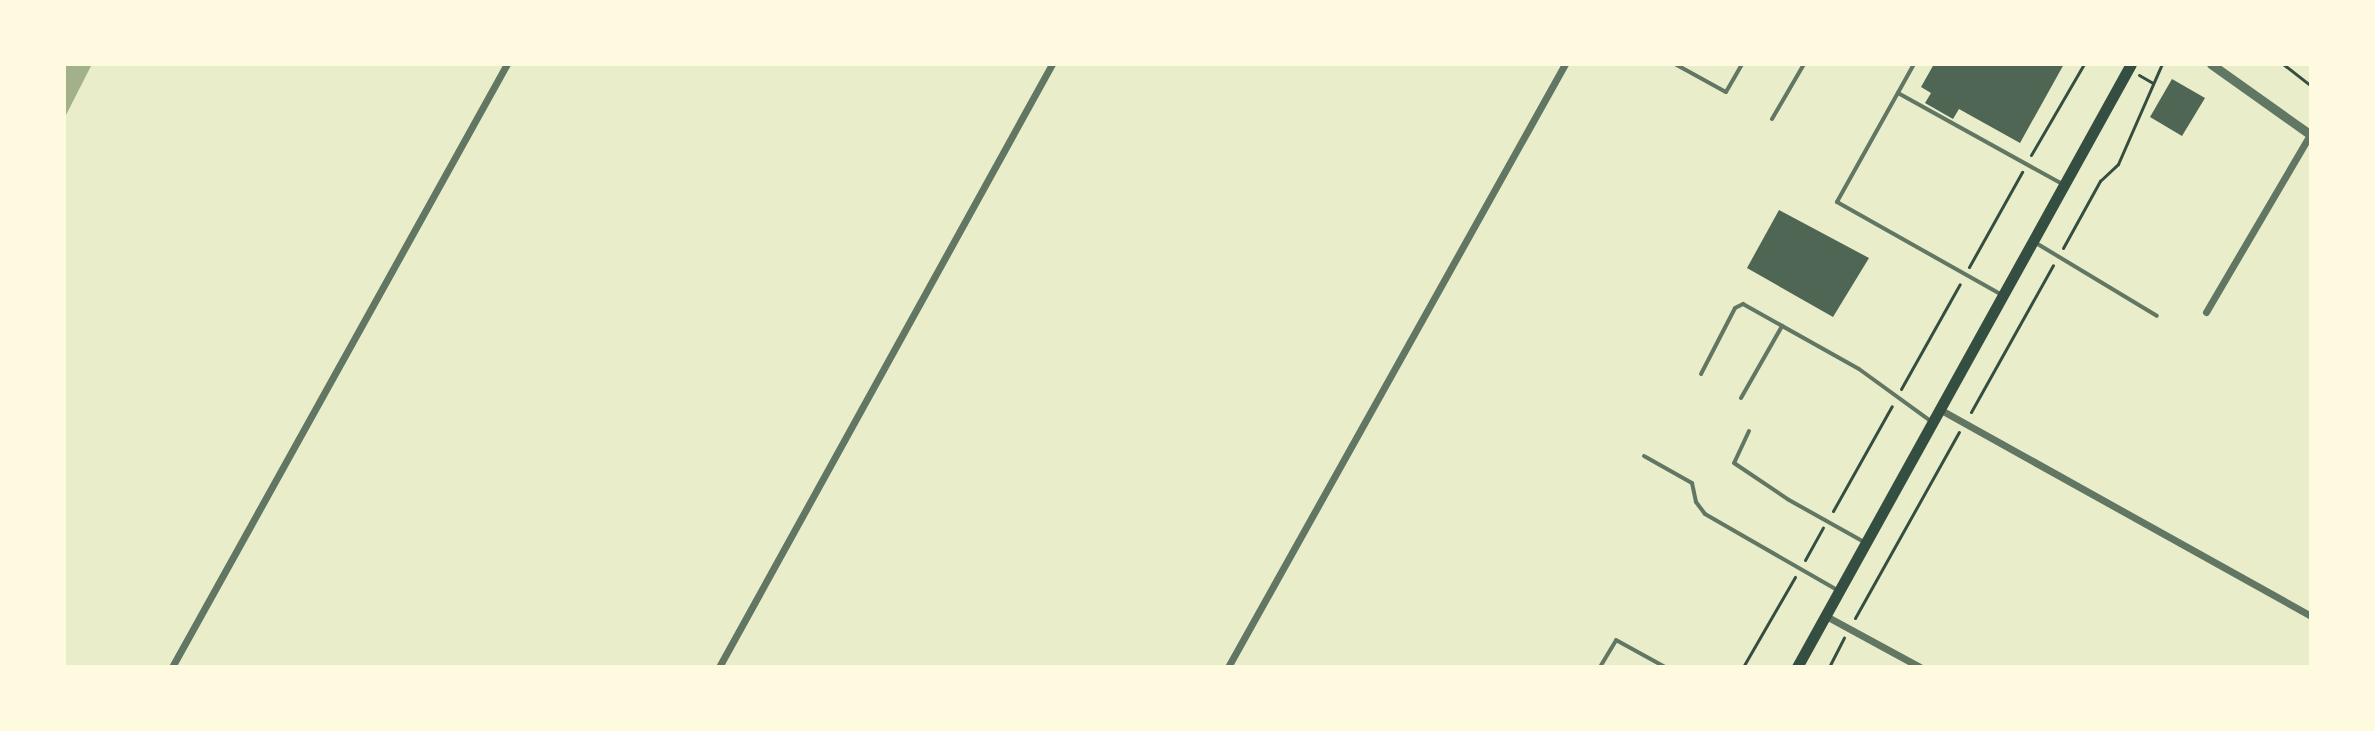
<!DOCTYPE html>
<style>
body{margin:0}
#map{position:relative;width:2375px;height:731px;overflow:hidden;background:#e9edc9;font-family:Barlow,sans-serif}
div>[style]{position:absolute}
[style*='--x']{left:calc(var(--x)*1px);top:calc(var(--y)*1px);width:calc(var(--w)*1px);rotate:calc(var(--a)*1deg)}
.water>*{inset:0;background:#a3b18a}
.building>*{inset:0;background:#4f6655}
.path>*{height:3px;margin:-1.5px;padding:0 1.5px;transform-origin:1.5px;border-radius:1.5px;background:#344e41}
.service>*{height:4px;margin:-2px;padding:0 2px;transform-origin:2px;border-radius:2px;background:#617663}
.minor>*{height:7px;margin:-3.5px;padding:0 3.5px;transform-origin:3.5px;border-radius:3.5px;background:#617663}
.tertiary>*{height:9px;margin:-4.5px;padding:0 4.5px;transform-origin:4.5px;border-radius:4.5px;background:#617663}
.secondary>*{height:11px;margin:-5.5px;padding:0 5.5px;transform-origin:5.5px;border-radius:5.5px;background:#344e41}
span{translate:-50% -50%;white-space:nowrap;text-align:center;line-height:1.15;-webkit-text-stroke:8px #fefae0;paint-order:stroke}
.frame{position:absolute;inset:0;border:66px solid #fefae0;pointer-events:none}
</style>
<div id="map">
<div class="water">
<div style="clip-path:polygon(64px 64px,92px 64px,64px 119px)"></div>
</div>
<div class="building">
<div style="clip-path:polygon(1934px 64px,2064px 64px,2020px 143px,1959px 109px,1953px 119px,1925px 103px,1931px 93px,1921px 87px)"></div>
<div style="clip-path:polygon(2172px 79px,2205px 98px,2182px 136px,2150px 117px)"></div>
<div style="clip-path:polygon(1779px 210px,1869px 258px,1833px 317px,1747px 268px)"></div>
</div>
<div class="path">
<div style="--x:2283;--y:64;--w:36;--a:38"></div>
<div style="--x:2139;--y:75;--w:16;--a:30"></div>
<div style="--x:2031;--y:155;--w:105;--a:-59.8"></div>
<div style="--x:2063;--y:248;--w:77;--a:-61.1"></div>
<div style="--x:2100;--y:181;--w:25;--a:-43"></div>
<div style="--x:2118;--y:164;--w:109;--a:-66.3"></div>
<div style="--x:1969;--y:267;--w:109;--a:-60.8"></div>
<div style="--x:1901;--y:389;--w:120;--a:-60.7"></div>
<div style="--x:1971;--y:412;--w:168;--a:-60.8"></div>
<div style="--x:1833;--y:511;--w:120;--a:-60.7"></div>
<div style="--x:1805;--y:560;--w:37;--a:-61"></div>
<div style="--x:1855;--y:618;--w:213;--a:-60.8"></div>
<div style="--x:1743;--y:667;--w:104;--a:-60"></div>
<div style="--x:1829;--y:667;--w:33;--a:-63"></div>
</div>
<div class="service">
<div style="--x:1675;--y:64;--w:58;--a:28.8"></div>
<div style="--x:1726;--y:92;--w:32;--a:-60"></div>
<div style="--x:1914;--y:64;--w:158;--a:119.2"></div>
<div style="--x:1837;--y:202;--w:187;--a:29.4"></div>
<div style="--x:1898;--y:93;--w:190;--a:29"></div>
<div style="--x:1772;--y:119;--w:64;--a:-59.8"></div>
<div style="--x:2036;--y:243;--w:141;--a:31.1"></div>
<div style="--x:1701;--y:374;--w:74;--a:-62.7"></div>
<div style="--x:1735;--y:308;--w:9;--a:-27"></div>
<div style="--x:1743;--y:304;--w:133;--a:29.3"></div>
<div style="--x:1859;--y:369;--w:90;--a:36"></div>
<div style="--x:1741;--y:398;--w:83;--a:-60.3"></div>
<div style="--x:1749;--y:431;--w:35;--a:115"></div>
<div style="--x:1734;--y:463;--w:66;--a:33.9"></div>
<div style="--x:1789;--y:500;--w:86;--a:29.2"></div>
<div style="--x:1644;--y:456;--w:55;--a:29.4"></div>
<div style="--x:1692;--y:483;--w:19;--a:78"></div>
<div style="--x:1696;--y:502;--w:15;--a:53"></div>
<div style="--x:1705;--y:514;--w:152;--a:29.9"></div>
<div style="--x:1600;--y:667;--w:31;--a:-59"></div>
<div style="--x:1616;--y:640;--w:56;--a:28.9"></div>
</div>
<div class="minor">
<div style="--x:2206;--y:312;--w:205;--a:-59.6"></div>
<div style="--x:1941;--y:410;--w:423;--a:29.1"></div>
<div style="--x:1826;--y:616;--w:107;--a:28.5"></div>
<div style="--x:172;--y:667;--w:690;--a:-60.95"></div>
<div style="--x:719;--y:667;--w:689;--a:-61.09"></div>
<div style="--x:1228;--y:667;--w:691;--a:-60.8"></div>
</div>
<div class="tertiary">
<div style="--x:2211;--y:64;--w:123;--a:35.4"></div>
</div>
<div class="secondary">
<div style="--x:1797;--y:667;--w:689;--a:-61.02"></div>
</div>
<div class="frame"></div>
</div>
